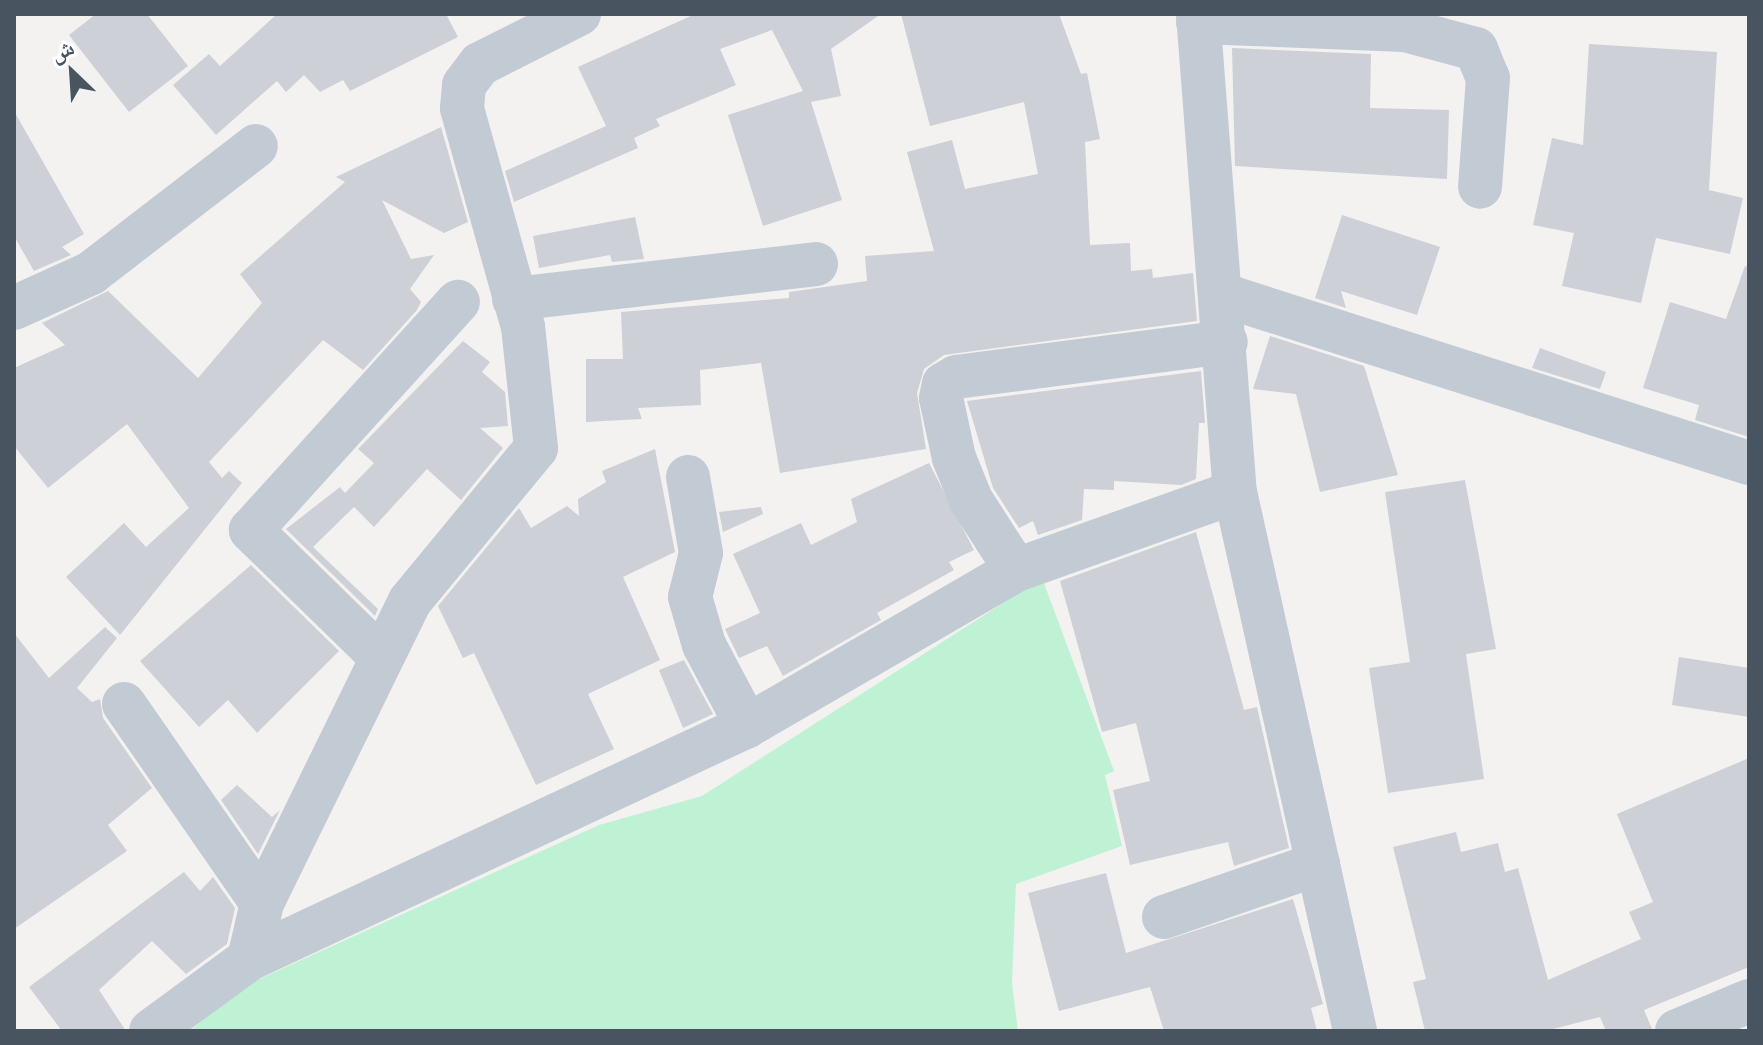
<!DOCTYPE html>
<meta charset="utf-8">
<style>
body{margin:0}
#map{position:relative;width:1763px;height:1045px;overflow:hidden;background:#f4f1f1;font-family:"Golos Text","Noto Naskh Arabic",sans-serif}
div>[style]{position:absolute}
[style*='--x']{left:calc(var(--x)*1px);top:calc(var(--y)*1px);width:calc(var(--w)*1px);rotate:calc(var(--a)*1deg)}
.green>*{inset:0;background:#bff2d5}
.building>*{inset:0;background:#cdd0d6}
.minor>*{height:44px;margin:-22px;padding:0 22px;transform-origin:22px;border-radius:22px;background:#c2cbd3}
span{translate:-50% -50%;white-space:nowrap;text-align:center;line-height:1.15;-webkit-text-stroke:8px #fff;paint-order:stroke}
.frame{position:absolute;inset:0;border:16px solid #485460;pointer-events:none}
.north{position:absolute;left:32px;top:32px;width:80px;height:80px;-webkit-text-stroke:6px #fff;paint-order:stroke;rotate:335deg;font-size:22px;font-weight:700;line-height:32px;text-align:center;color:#485460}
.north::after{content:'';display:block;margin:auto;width:28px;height:36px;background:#485460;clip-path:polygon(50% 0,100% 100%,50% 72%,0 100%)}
</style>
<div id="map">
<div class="green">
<div style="clip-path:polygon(1042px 578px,1114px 771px,1105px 775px,1122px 846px,1016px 884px,1012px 983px,1018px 1031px,190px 1031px,244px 986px,599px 825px,702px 796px)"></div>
</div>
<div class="building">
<div style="clip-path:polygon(96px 14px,147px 14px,188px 66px,129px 112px,69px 35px)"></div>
<div style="clip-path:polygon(277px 14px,446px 14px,458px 37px,350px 91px,343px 80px,320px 92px,304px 75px,286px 92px,277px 81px,216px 135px,173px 85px,209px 54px,220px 66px)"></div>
<div style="clip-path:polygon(695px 14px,881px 14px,831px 49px,841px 96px,811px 102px,842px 200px,763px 226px,728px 115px,803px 91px,772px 30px,720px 49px,736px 85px,656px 119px,660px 126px,634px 138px,638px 148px,514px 202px,505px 171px,606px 126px,578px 67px)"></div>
<div style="clip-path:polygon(901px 14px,1059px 14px,1081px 74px,1087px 73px,1100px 139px,1085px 142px,1090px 245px,1130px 243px,1131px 271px,1152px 269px,1153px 278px,1193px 273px,1197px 321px,944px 355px,924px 369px,917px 393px,926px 449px,780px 473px,761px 363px,700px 370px,701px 405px,638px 408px,642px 419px,586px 422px,586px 359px,623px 359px,621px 312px,789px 298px,789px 292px,867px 281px,865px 256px,934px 251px,907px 152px,952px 140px,965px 189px,1038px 174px,1024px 102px,930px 126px)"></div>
<div style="clip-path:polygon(1589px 44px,1717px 52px,1709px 190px,1743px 198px,1730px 254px,1656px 238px,1641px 303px,1562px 286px,1574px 233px,1533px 225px,1552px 138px,1583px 145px)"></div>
<div style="clip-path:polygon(1232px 48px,1371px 54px,1370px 108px,1449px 110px,1447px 179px,1235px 166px)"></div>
<div style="clip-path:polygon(14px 111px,84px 234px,62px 247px,71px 255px,34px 271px,14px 236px)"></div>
<div style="clip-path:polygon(441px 127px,468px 222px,444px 233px,382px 200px,411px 259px,434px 255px,410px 289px,421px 302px,417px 310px,363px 370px,323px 340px,209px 462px,222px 478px,229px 471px,242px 483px,120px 635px,66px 577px,124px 523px,146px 547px,189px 508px,127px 424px,48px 488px,14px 446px,14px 368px,65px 345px,42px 323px,108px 291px,198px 378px,262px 303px,240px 274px,345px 182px,336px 177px)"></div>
<div style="clip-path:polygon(1342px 215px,1440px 247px,1417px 315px,1341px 291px,1346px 308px,1315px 298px)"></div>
<div style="clip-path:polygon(635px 217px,644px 259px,612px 262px,610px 255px,539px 268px,533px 236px)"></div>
<div style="clip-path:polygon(1745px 266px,1749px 267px,1749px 437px,1695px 420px,1699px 405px,1643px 388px,1670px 302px,1726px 319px)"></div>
<div style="clip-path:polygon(1270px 336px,1364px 366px,1398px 475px,1320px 492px,1296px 394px,1253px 389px)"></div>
<div style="clip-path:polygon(463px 341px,490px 362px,482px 372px,505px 392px,508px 426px,480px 428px,503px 448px,461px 500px,427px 469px,374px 527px,354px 507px,313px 547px,378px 609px,375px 616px,286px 529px,340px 487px,345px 493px,374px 463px,358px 449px)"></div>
<div style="clip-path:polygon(1540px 348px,1606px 372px,1600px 389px,1532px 368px)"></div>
<div style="clip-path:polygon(1201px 371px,1205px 423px,1199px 423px,1196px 479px,1181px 485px,1114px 481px,1114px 490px,1084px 489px,1082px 520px,1038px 535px,1033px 521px,1019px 528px,993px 488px,967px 401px)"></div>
<div style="clip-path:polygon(655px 449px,675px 552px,623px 577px,660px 660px,588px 694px,614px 749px,536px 785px,474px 653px,463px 658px,438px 606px,519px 508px,531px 528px,567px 506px,579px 516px,578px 499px,606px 482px,602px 471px)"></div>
<div style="clip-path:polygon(929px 463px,974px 550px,949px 562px,954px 570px,877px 613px,881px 620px,783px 676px,767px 646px,739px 658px,725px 629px,760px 613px,733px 554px,801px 523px,811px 545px,857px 522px,851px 499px)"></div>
<div style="clip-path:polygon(1465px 480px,1496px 649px,1466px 654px,1484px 779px,1388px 793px,1369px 668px,1410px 662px,1385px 492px)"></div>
<div style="clip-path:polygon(761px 507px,763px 514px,723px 532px,719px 512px)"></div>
<div style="clip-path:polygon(1196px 532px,1244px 710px,1257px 707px,1289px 848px,1234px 866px,1228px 842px,1130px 865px,1113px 790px,1150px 781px,1136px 723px,1102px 732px,1060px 581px)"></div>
<div style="clip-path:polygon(251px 565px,339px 651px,257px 733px,228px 700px,199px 727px,140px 661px)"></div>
<div style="clip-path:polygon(105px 627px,117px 638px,77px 688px,92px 702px,100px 699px,103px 718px,152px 788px,108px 825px,127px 851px,14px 929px,14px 633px,49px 678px)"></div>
<div style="clip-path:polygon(1679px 657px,1749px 668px,1749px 717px,1672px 705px)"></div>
<div style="clip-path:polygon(684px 660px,713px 714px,683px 728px,659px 670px)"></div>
<div style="clip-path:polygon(1749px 758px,1749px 967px,1644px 1010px,1653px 1031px,1606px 1031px,1600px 1017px,1545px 1031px,1425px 1031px,1413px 982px,1426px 979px,1393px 847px,1456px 832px,1461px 852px,1498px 843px,1505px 872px,1518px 868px,1548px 980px,1641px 939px,1629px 912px,1653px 902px,1617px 814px)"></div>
<div style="clip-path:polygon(237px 785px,272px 817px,280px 810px,258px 854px,221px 800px)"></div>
<div style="clip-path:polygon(184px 872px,200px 891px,213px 877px,235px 908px,227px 944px,186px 974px,152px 941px,99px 990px,126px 1031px,62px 1031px,29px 987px)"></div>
<div style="clip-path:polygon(1106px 873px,1126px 953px,1293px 899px,1323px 1004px,1311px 1008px,1317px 1031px,1164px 1031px,1150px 987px,1059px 1011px,1028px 893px)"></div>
</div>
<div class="minor">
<div style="--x:1198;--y:14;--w:479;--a:85.6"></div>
<div style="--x:1235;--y:492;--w:552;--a:77.45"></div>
<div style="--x:1198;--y:22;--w:207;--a:2.2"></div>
<div style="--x:1405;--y:30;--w:73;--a:15"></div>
<div style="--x:1476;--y:49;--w:31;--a:68"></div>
<div style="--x:1488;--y:78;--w:109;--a:94.2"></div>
<div style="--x:1223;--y:295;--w:552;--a:17.71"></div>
<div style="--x:514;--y:299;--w:304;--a:-6.6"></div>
<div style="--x:14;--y:308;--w:85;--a:-24.4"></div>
<div style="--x:91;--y:273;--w:208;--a:-37.6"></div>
<div style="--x:688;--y:477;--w:77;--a:80.3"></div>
<div style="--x:701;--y:553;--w:45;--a:104"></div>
<div style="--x:690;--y:597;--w:50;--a:73.7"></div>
<div style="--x:704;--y:645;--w:92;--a:62"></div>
<div style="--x:1016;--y:570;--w:83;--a:-122.7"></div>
<div style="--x:971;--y:500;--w:45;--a:-112"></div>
<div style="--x:954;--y:458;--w:61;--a:-102.2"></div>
<div style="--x:941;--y:398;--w:14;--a:-78"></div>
<div style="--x:944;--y:384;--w:14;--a:-30"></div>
<div style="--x:956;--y:377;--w:272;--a:-7.4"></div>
<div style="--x:381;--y:657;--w:182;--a:-135.7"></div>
<div style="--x:251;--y:530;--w:308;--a:-47.8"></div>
<div style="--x:124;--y:704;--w:242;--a:55.3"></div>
<div style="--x:1164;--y:917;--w:163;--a:-19"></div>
<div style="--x:249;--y:959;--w:57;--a:-76.9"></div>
<div style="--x:262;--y:903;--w:336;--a:-63.9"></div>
<div style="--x:410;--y:601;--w:198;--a:-50.5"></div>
<div style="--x:536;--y:448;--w:122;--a:-96.1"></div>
<div style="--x:523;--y:327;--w:227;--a:-105.6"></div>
<div style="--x:462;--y:108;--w:23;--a:-85"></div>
<div style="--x:464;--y:85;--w:26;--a:-53"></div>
<div style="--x:480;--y:64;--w:111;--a:-26.8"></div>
<div style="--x:151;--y:1031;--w:122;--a:-36.3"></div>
<div style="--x:249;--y:959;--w:550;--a:-25.07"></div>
<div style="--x:747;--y:726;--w:311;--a:-30.1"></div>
<div style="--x:1016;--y:570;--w:232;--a:-19.6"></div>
<div style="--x:1677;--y:1031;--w:78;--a:-22.6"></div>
</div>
<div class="frame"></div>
<div class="north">ش</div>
</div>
